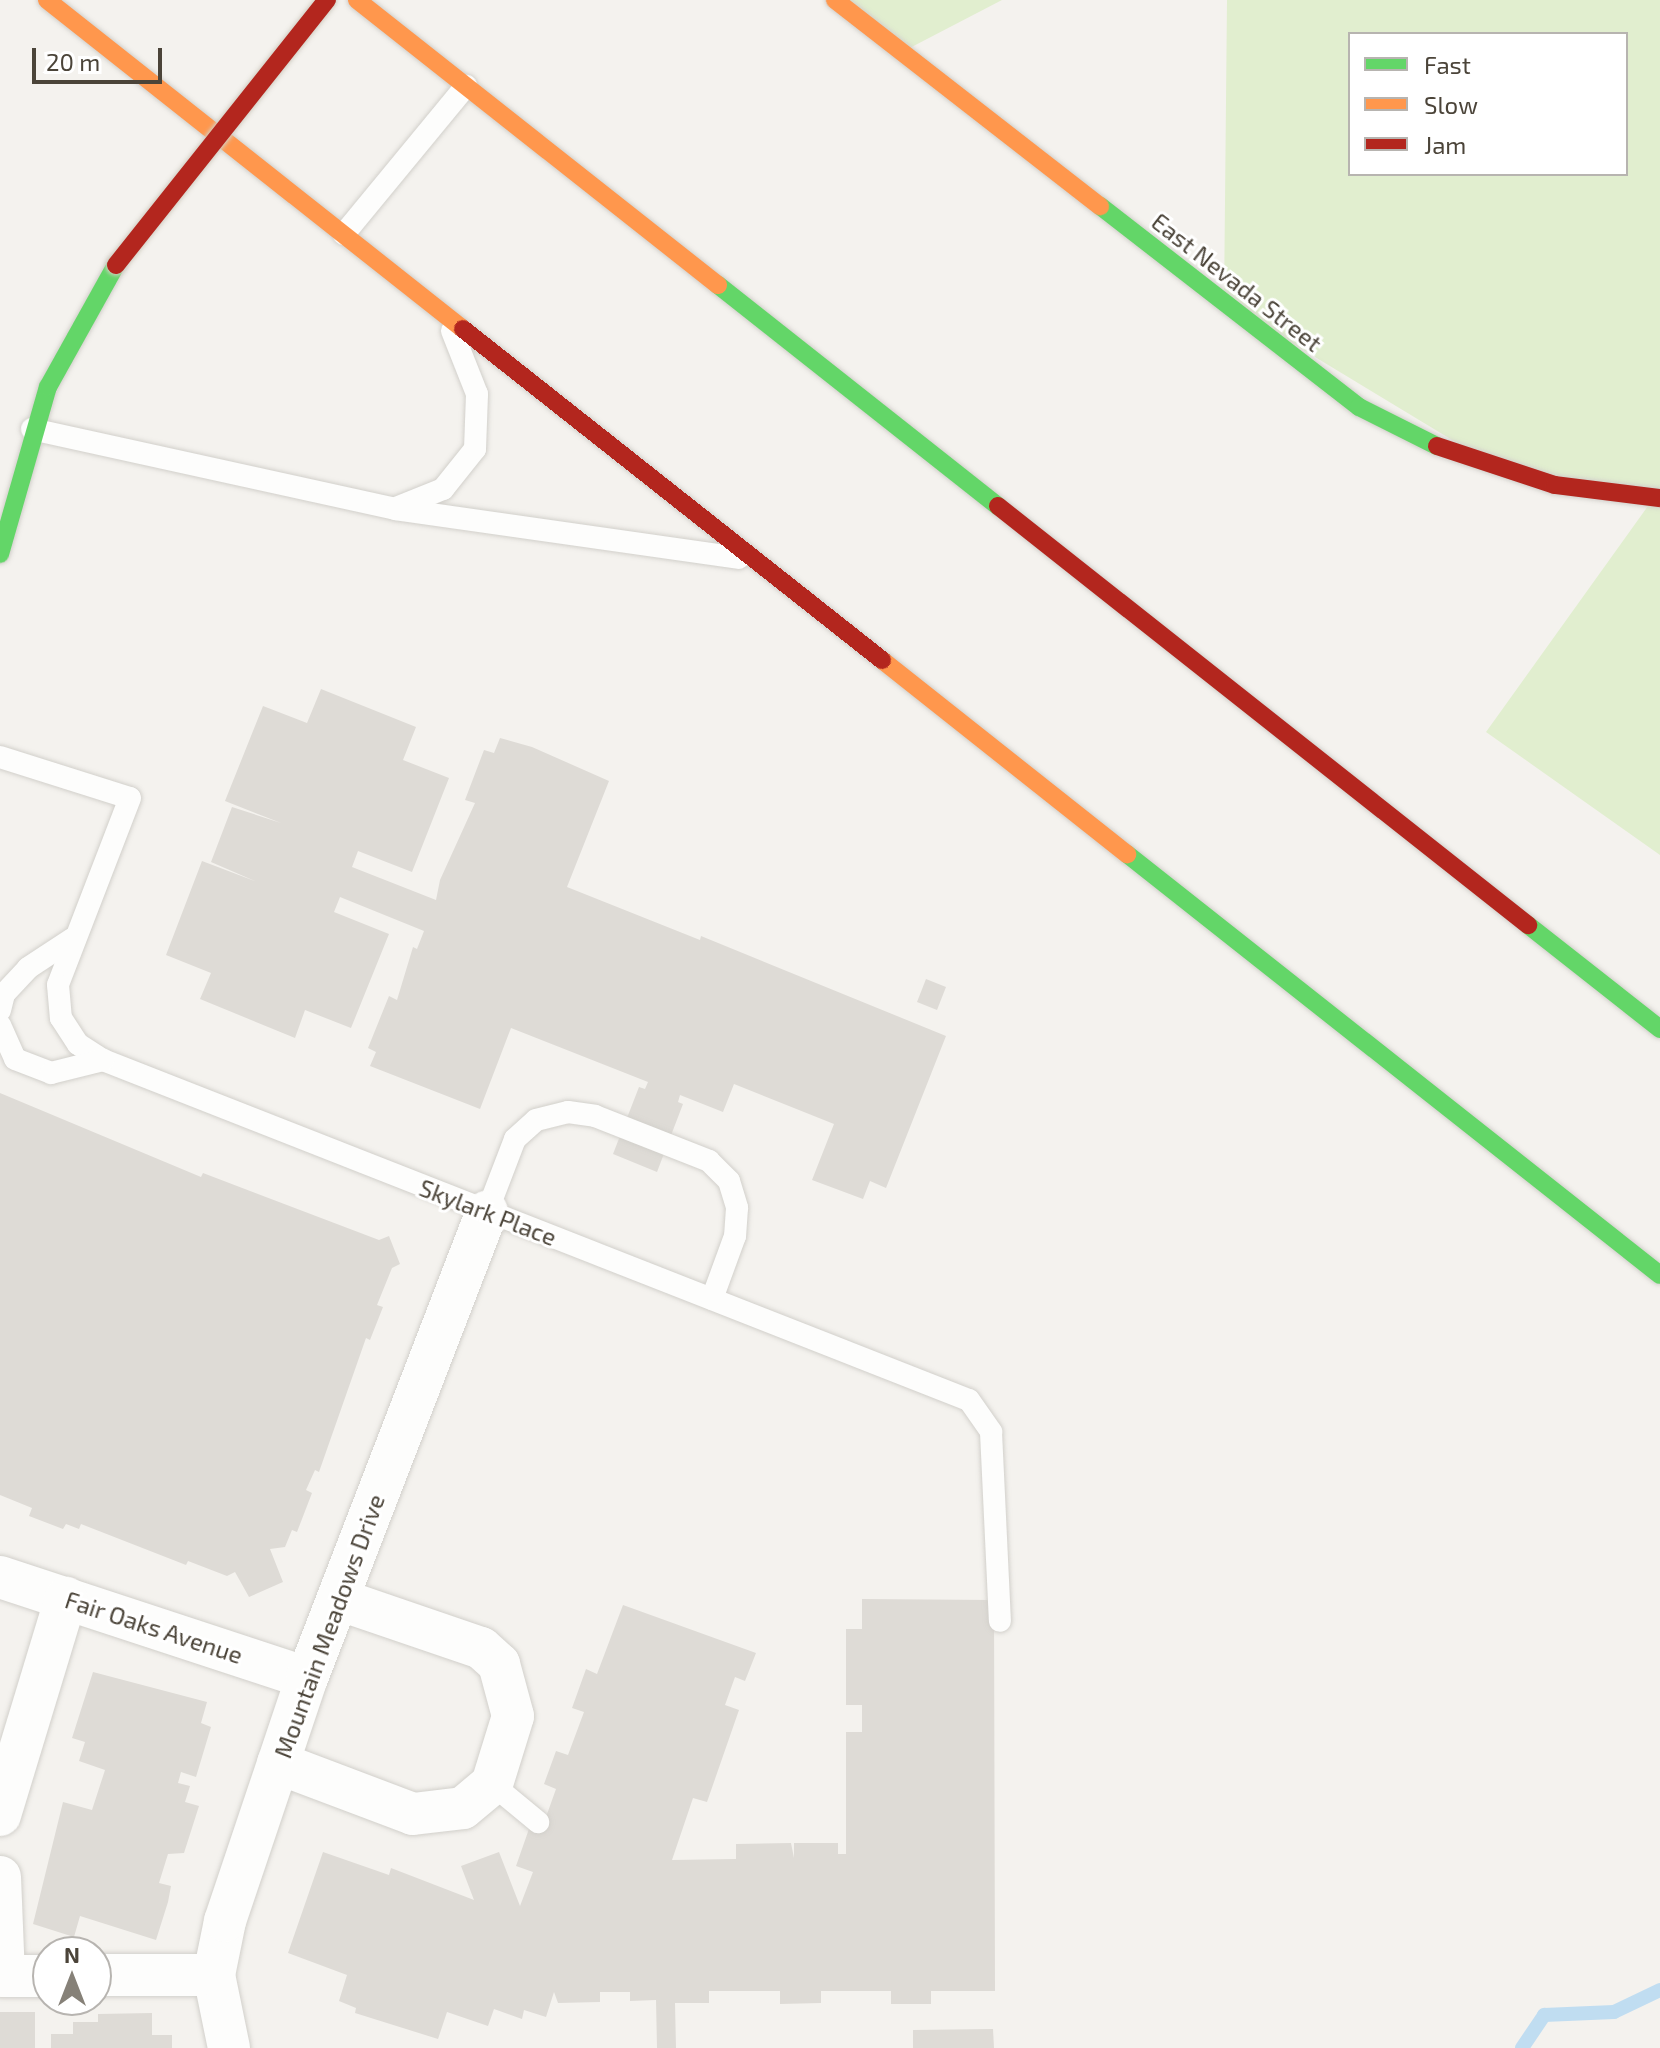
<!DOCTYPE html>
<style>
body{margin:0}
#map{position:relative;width:1660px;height:2048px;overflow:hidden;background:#f4f2ee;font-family:"Exo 2",sans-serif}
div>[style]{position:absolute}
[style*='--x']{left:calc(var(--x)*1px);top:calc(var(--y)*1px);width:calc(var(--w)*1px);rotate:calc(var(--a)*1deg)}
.green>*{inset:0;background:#e1eecf}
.stream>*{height:14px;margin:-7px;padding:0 7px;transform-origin:7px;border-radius:7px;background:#c0ddf1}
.building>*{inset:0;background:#dedbd6}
.roads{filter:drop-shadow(0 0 2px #d2d0cb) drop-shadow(0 0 2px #d2d0cb)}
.lane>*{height:22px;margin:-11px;padding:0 11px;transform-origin:11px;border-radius:11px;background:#fdfdfc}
.street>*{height:42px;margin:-21px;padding:0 21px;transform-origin:21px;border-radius:21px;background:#fdfdfc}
.fast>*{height:18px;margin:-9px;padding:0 9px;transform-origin:9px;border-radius:9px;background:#63d668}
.slow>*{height:18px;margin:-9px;padding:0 9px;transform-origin:9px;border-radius:9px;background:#ff974d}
.jam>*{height:18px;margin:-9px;padding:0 9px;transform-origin:9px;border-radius:9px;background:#b3261e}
.bridges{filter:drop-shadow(0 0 2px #d3cfc5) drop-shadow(0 0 2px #d3cfc5)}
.jam-bridge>*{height:18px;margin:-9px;padding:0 9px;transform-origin:9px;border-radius:9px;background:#b3261e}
span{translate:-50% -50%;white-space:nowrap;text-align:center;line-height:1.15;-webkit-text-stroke:6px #fff;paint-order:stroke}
.street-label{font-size:24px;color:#4b4439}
.legend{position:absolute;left:1348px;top:32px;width:280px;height:144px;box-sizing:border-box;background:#fff;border:2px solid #b7b4b0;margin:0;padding:10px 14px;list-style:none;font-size:24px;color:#4b4439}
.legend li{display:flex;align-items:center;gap:16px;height:40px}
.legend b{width:40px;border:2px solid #b7b4b0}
.north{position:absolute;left:32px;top:1936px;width:80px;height:80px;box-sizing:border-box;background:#fff;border:2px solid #b7b4b0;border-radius:50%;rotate:0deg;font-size:22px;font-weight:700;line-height:32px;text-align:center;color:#4b4439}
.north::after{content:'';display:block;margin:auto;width:28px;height:36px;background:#868178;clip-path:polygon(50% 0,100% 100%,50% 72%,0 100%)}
.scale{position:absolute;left:32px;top:48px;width:130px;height:36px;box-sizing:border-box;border:4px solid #4b4439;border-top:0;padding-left:10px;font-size:24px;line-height:28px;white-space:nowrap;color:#4b4439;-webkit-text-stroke:6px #fff;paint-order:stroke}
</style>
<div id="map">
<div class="green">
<div style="clip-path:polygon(835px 0,1002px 0,902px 52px)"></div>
<div style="clip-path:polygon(evenodd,1227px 0,1660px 0,1660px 855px,1486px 732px,1653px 499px,1505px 472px,1224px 302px,1227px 0,1350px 34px,1626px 34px,1626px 174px,1350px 174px,1350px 34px)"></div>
</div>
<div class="stream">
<div style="--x:1522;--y:2048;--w:40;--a:-56"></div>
<div style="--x:1544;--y:2015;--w:70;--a:-2.5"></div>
<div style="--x:1614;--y:2012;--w:51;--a:-25.6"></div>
</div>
<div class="building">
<div style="clip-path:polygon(321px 689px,416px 727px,403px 760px,449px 778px,412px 872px,358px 851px,352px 867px,436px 900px,440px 880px,475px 803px,465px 800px,484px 750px,494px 753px,500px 738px,532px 747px,609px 781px,567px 887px,700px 940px,701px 936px,946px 1036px,886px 1188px,870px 1181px,863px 1199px,812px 1180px,834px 1124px,734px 1084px,723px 1112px,680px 1095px,678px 1102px,683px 1104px,657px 1172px,613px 1154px,639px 1087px,645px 1089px,648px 1082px,511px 1028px,480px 1109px,370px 1066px,376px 1052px,368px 1048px,389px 996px,397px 1000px,413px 947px,417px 949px,424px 931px,340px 897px,334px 912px,389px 934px,351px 1028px,305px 1010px,295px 1038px,200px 999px,211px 973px,166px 955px,202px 861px,257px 882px,211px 862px,227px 820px,232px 807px,281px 823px,225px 801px,263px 706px,307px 723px)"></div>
<div style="clip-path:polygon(926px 979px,946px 987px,937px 1010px,917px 1002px)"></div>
<div style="clip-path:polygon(0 1093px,201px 1177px,203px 1173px,379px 1240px,389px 1236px,400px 1264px,392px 1268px,377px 1305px,383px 1307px,370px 1340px,366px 1338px,319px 1472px,315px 1470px,306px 1490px,312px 1493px,297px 1532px,292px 1530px,285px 1547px,270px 1549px,283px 1582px,249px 1597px,235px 1572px,227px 1576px,188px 1561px,186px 1565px,81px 1524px,79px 1529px,66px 1524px,63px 1529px,29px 1516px,32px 1508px,0 1495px)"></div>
<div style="clip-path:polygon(862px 1599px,994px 1600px,995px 1991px,931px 1991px,931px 2004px,891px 2004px,891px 1991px,821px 1991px,821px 2003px,780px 2004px,780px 1991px,709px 1991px,709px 2003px,675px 2003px,676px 2048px,657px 2048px,656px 2000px,630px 2001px,630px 1992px,600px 1992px,600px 2002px,558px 2003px,554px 1992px,546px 2017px,524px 2010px,522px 2019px,494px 2009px,488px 2026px,447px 2012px,438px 2039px,355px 2013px,356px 2008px,339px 2001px,347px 1975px,288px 1953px,323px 1852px,389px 1875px,391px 1868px,474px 1900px,461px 1866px,499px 1852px,520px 1906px,533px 1872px,516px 1866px,530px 1826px,541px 1831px,556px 1789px,544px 1784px,556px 1751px,568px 1755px,584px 1712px,572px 1708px,586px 1669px,597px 1674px,623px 1605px,756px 1653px,745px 1681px,735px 1677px,725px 1705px,739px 1710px,707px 1802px,693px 1798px,672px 1860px,736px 1859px,736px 1844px,791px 1843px,794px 1858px,794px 1843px,838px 1843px,838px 1854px,846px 1854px,846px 1732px,862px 1732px,862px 1705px,846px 1705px,846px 1629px,862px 1629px)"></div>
<div style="clip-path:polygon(93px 1672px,207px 1702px,201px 1723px,211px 1727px,196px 1777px,181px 1772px,178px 1783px,190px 1786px,185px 1802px,199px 1806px,184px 1853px,168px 1854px,159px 1883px,171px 1886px,168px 1902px,156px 1940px,80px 1916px,74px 1937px,33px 1924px,63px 1802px,92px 1810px,105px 1770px,79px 1761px,85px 1742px,72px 1738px)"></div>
<div style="clip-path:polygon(0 2012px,35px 2012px,35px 2048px,0 2048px)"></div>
<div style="clip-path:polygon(152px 2013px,152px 2035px,172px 2035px,172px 2048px,51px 2048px,51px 2034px,73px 2034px,73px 2022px,98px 2022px,98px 2014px)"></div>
<div style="clip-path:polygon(993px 2029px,994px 2048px,913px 2048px,913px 2030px)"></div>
</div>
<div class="roads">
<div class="lane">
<div style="--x:344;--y:234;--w:192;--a:-50.5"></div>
<div style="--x:32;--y:429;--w:372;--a:12.4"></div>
<div style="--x:395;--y:509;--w:347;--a:8.1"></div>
<div style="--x:396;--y:508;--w:51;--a:-22"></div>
<div style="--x:443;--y:489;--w:51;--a:-51.3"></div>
<div style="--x:475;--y:449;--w:55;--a:-87.9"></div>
<div style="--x:477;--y:394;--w:68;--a:-111.6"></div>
<div style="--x:0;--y:757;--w:136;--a:17.5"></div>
<div style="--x:130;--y:798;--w:200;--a:111.1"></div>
<div style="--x:58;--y:985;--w:33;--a:85"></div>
<div style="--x:61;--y:1018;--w:31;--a:57"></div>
<div style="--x:78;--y:1044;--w:30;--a:33"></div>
<div style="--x:103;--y:1060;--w:930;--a:21.44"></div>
<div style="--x:969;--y:1400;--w:39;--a:55"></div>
<div style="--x:991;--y:1432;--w:189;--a:87.3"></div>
<div style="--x:0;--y:1010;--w:16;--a:-76"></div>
<div style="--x:4;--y:994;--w:35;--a:-47"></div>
<div style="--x:28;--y:968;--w:53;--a:-33.4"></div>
<div style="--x:0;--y:1025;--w:37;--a:66"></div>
<div style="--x:15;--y:1059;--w:39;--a:21"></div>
<div style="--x:51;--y:1073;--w:54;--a:-14"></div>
<div style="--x:487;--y:1212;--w:78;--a:-69"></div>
<div style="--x:515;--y:1139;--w:28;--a:-42"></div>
<div style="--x:536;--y:1120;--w:33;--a:-14"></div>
<div style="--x:568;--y:1112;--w:27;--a:8"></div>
<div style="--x:595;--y:1116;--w:123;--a:21.5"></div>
<div style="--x:709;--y:1161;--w:28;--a:45"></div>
<div style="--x:729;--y:1181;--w:28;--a:73"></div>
<div style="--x:737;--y:1208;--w:28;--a:94"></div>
<div style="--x:735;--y:1236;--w:67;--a:110.1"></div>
<div style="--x:492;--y:1784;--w:60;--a:39.6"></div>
</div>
<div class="street">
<div style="--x:0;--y:1577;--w:323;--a:18.2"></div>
<div style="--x:278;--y:1763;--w:144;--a:20.7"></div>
<div style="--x:413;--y:1814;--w:50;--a:-6.8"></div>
<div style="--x:463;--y:1808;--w:38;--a:-40"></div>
<div style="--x:492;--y:1784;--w:71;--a:-72.8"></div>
<div style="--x:513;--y:1716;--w:54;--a:-105.1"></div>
<div style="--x:499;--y:1664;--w:24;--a:-138"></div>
<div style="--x:481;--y:1648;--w:151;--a:-161.1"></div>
<div style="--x:0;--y:1815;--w:227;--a:-73.1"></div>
<div style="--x:0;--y:1877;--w:99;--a:87.7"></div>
<div style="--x:4;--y:1976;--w:44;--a:0"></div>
<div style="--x:96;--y:1975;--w:118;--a:0"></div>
<div style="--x:229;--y:2048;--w:75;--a:-101.6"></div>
<div style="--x:214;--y:1975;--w:55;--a:-78.5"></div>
<div style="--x:225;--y:1921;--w:256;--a:-71.4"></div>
<div style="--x:307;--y:1678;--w:500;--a:-68.9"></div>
</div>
<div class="fast">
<div style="--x:1100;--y:206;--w:328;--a:37.8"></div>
<div style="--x:1359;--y:407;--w:87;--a:26.6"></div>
<div style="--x:718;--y:285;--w:357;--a:38.3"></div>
<div style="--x:0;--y:554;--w:174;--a:-74"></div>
<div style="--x:48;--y:387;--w:140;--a:-60.9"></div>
<div style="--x:1127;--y:854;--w:679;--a:38.3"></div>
<div style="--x:1528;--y:925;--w:168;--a:38.2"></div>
</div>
<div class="slow">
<div style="--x:47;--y:0;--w:530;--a:38.34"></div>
<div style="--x:357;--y:0;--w:460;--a:38.3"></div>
<div style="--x:835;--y:0;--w:336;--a:37.9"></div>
<div style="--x:882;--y:660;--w:313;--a:38.4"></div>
</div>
<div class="jam">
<div style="--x:463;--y:329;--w:534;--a:38.31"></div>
<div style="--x:1437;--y:446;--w:124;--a:18.3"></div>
<div style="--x:1555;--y:485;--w:106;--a:7.1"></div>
<div style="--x:998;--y:506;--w:676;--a:38.33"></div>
</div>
</div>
<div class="bridges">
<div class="jam-bridge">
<div style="--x:116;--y:265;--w:339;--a:-51.5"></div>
</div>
</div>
<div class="street-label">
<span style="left:1237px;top:282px;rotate:38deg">East Nevada Street</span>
<span style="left:488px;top:1212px;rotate:21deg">Skylark Place</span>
<span style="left:329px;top:1626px;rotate:-70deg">Mountain Meadows Drive</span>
<span style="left:154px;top:1627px;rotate:18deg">Fair Oaks Avenue</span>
</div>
<ul class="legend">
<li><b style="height:10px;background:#63d668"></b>Fast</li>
<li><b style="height:10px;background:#ff974d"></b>Slow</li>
<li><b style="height:10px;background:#b3261e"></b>Jam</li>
</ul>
<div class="north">N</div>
<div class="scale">20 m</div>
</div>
